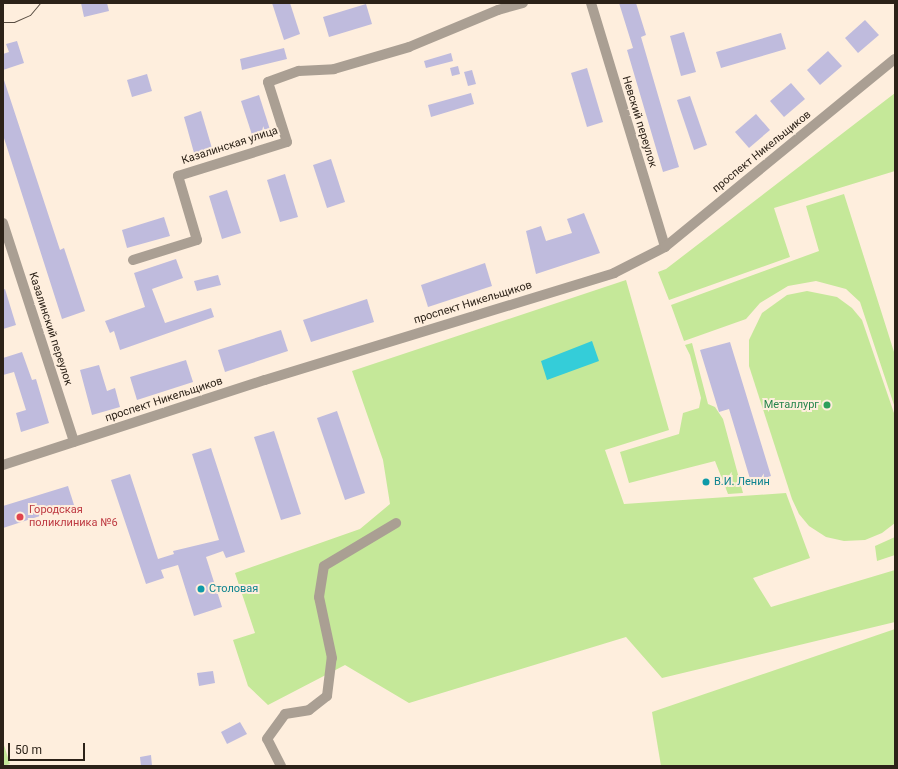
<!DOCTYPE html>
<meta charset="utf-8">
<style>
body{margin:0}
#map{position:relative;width:898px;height:769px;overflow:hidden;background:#feeedd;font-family:Roboto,sans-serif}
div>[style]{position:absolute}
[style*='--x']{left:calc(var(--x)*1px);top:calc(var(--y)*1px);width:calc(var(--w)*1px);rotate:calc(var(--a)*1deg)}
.green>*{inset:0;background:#c5e899}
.water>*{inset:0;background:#34cdd9}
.building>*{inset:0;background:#bfbbdd}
.street>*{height:10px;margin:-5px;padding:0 5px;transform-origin:5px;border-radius:5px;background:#aa9f93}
.tram>*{height:1px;margin:-0.5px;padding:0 0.5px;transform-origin:0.5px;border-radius:0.5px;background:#584d42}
.dots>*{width:11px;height:11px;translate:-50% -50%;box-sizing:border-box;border:2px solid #feeedd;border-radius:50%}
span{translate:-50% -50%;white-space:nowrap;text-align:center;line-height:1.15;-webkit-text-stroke:4px #feeedd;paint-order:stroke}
.street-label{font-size:11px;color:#2c2218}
.leisure-label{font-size:11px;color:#27864d}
.right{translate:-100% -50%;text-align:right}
.culture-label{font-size:11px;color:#0d838f}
.left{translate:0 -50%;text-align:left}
.health-label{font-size:11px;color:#be3a42}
.frame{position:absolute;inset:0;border:4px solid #2c2218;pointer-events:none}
.scale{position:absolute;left:8px;top:743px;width:77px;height:18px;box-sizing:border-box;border:2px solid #2c2218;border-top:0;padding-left:5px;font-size:12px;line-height:14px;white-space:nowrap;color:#2c2218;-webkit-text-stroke:3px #feeedd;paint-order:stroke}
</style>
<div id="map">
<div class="green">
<div style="clip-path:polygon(895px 93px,895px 171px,774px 208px,790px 257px,669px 300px,658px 272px,666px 269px)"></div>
<div style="clip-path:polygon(844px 194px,895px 355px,895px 408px,860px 302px,846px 289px,816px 281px,788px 286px,760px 303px,746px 319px,684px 341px,671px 305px,819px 251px,806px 206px)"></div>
<div style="clip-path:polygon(626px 280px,669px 430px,605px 450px,624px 504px,786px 493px,810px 558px,753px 578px,771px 607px,895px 570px,895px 622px,662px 678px,626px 637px,409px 703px,345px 665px,268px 705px,248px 686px,233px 640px,255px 633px,235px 573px,360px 529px,390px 504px,383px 460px,352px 371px)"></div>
<div style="clip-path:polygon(807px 291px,837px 297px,852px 308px,862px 320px,895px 416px,895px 523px,882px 533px,865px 540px,844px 541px,826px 537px,809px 526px,799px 514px,792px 499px,749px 366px,749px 340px,762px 313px,787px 295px)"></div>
<div style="clip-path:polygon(692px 343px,708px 404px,715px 407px,723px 419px,743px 493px,728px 494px,715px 461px,629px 483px,620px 452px,679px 434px,683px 413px,699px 408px,701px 398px,690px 355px,685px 345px)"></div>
<div style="clip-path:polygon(895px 537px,895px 555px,877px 561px,875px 546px)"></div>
<div style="clip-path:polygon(895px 629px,895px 766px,661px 766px,652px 712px)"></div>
<div style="clip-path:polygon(3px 742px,10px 764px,3px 766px)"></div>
</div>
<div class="water">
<div style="clip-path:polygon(592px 341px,599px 361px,547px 380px,541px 361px)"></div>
</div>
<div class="building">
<div style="clip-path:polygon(81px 3px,107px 3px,109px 11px,84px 17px)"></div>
<div style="clip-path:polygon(272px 3px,290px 3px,300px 34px,284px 40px)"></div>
<div style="clip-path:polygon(619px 3px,636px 3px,646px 35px,641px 37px,679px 167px,663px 172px,627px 50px,633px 48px)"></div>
<div style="clip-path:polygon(366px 4px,372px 24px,329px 37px,323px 17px)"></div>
<div style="clip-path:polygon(865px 20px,879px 35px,858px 53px,845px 38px)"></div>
<div style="clip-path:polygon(684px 32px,696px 72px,681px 76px,670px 36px)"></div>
<div style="clip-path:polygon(781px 33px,786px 49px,721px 68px,716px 52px)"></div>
<div style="clip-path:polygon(17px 41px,24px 63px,3px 70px,3px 54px,9px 52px,6px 44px)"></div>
<div style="clip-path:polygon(284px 48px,287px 59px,242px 70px,240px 59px)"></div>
<div style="clip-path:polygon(828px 51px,842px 66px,820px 85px,807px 70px)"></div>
<div style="clip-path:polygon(451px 53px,453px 61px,426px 68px,424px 61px)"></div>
<div style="clip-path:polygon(458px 66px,460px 74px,452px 76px,450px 68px)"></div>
<div style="clip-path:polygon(587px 68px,603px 122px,587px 127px,571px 73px)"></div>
<div style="clip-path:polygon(472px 70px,476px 84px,468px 86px,464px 72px)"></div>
<div style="clip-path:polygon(147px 74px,152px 91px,132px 97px,127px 80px)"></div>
<div style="clip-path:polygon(3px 77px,60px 250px,64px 248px,85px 311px,62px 319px,3px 135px)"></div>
<div style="clip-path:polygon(791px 83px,805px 99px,784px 117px,770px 101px)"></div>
<div style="clip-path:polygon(471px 93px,474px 104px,431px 117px,428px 105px)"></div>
<div style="clip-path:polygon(259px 95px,272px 136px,254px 141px,241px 101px)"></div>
<div style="clip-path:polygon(690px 96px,707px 145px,694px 150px,677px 100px)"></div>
<div style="clip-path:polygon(201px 111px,214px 155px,196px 160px,184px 117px)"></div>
<div style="clip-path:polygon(756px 114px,770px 130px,749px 148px,735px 132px)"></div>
<div style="clip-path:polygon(331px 159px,345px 202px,327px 208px,313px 165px)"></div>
<div style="clip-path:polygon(285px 174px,298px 217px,280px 222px,267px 180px)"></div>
<div style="clip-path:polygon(227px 190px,241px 233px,222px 239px,209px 196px)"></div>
<div style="clip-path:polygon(584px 213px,600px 253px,536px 274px,526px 231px,541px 226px,546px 241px,572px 233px,567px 219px)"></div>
<div style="clip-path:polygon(164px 217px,170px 236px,127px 248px,122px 230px)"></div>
<div style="clip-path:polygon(176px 259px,183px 278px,152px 289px,165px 323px,211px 308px,214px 317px,120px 350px,114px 331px,110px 333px,105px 321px,145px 307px,134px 273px)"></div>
<div style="clip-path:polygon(485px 263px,492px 286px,428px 307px,421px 285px)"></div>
<div style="clip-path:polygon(218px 275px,221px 285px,197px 291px,194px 281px)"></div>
<div style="clip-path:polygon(5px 289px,16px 325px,3px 329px,3px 290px)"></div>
<div style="clip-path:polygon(367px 299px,374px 322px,311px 342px,303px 320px)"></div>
<div style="clip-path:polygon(281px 330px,288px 351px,225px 372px,218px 350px)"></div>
<div style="clip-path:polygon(730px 342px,771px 476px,751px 482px,729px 409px,719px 412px,700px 350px)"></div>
<div style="clip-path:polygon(22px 352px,32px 380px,36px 379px,49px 423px,21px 432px,16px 413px,26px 410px,14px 372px,3px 375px,3px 358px)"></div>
<div style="clip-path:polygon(186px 360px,193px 382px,137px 400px,130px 377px)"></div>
<div style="clip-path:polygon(99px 365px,107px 391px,115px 388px,120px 407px,92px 415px,80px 370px)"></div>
<div style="clip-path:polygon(337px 411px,365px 493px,345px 500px,317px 418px)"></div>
<div style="clip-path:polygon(274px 431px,301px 514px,281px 520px,254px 437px)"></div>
<div style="clip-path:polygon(211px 448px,245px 552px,226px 558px,223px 551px,206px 557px,222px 607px,194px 616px,178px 565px,161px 570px,164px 578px,146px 584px,111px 480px,130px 474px,158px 559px,174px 554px,173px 551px,219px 540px,192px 454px)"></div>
<div style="clip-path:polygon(68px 486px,74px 505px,3px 528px,3px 506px)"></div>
<div style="clip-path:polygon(213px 671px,215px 683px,199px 686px,197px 673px)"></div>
<div style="clip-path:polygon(240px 722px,247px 734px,227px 744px,221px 732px)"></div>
<div style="clip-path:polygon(151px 755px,152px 766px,141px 766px,140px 757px)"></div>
</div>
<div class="street">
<div style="--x:591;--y:3;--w:255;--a:73.1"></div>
<div style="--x:3;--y:223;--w:230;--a:72"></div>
<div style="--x:133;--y:260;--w:67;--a:-17.4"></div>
<div style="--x:197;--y:240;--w:67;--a:-106.5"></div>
<div style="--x:178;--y:176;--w:114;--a:-17.3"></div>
<div style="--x:287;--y:142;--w:63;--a:-107.6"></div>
<div style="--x:268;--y:82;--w:33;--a:-20"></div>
<div style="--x:299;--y:71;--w:35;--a:-3"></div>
<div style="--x:334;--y:69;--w:78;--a:-16.3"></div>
<div style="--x:409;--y:47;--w:96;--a:-22.6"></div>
<div style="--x:498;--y:10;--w:26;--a:-16"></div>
<div style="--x:3;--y:465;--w:275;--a:-18"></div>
<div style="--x:265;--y:380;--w:365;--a:-17"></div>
<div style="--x:614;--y:273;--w:57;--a:-27"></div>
<div style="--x:665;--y:247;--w:297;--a:-39.3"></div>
<div style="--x:281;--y:766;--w:30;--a:-117"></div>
<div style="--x:267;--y:739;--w:31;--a:-54"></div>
<div style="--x:285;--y:714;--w:24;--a:-9"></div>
<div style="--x:309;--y:710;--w:23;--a:-38"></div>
<div style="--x:327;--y:696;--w:38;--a:-83"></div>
<div style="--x:332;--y:658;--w:62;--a:-102"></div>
<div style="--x:319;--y:597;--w:31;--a:-81"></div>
<div style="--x:324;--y:566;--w:84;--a:-30.8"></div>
</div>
<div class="tram">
<div style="--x:3;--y:22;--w:11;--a:0"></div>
<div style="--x:14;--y:22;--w:17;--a:-24"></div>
<div style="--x:30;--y:15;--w:16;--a:-50"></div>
</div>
<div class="dots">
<div style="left:827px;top:405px;background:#2e9e5b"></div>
<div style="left:706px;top:482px;background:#0f9aa8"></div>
<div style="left:20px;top:517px;background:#e0444e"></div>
<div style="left:201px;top:589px;background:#0f9aa8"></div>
</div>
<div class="street-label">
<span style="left:639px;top:122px;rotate:73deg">Невский переулок</span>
<span style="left:230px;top:146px;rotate:-18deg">Казалинская улица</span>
<span style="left:762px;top:152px;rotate:-39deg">проспект Никельщиков</span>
<span style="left:473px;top:303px;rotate:-17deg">проспект Никельщиков</span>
<span style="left:50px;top:329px;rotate:72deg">Казалинский переулок</span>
<span style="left:164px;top:400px;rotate:-18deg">проспект Никельщиков</span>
</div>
<div class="leisure-label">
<span class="right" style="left:819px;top:405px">Металлург</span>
</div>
<div class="culture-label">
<span class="left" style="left:714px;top:482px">В.И. Ленин</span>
<span class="left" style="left:209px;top:589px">Столовая</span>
</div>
<div class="health-label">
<span class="left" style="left:29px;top:517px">Городская<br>поликлиника №6</span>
</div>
<div class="frame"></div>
<div class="scale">50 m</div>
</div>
